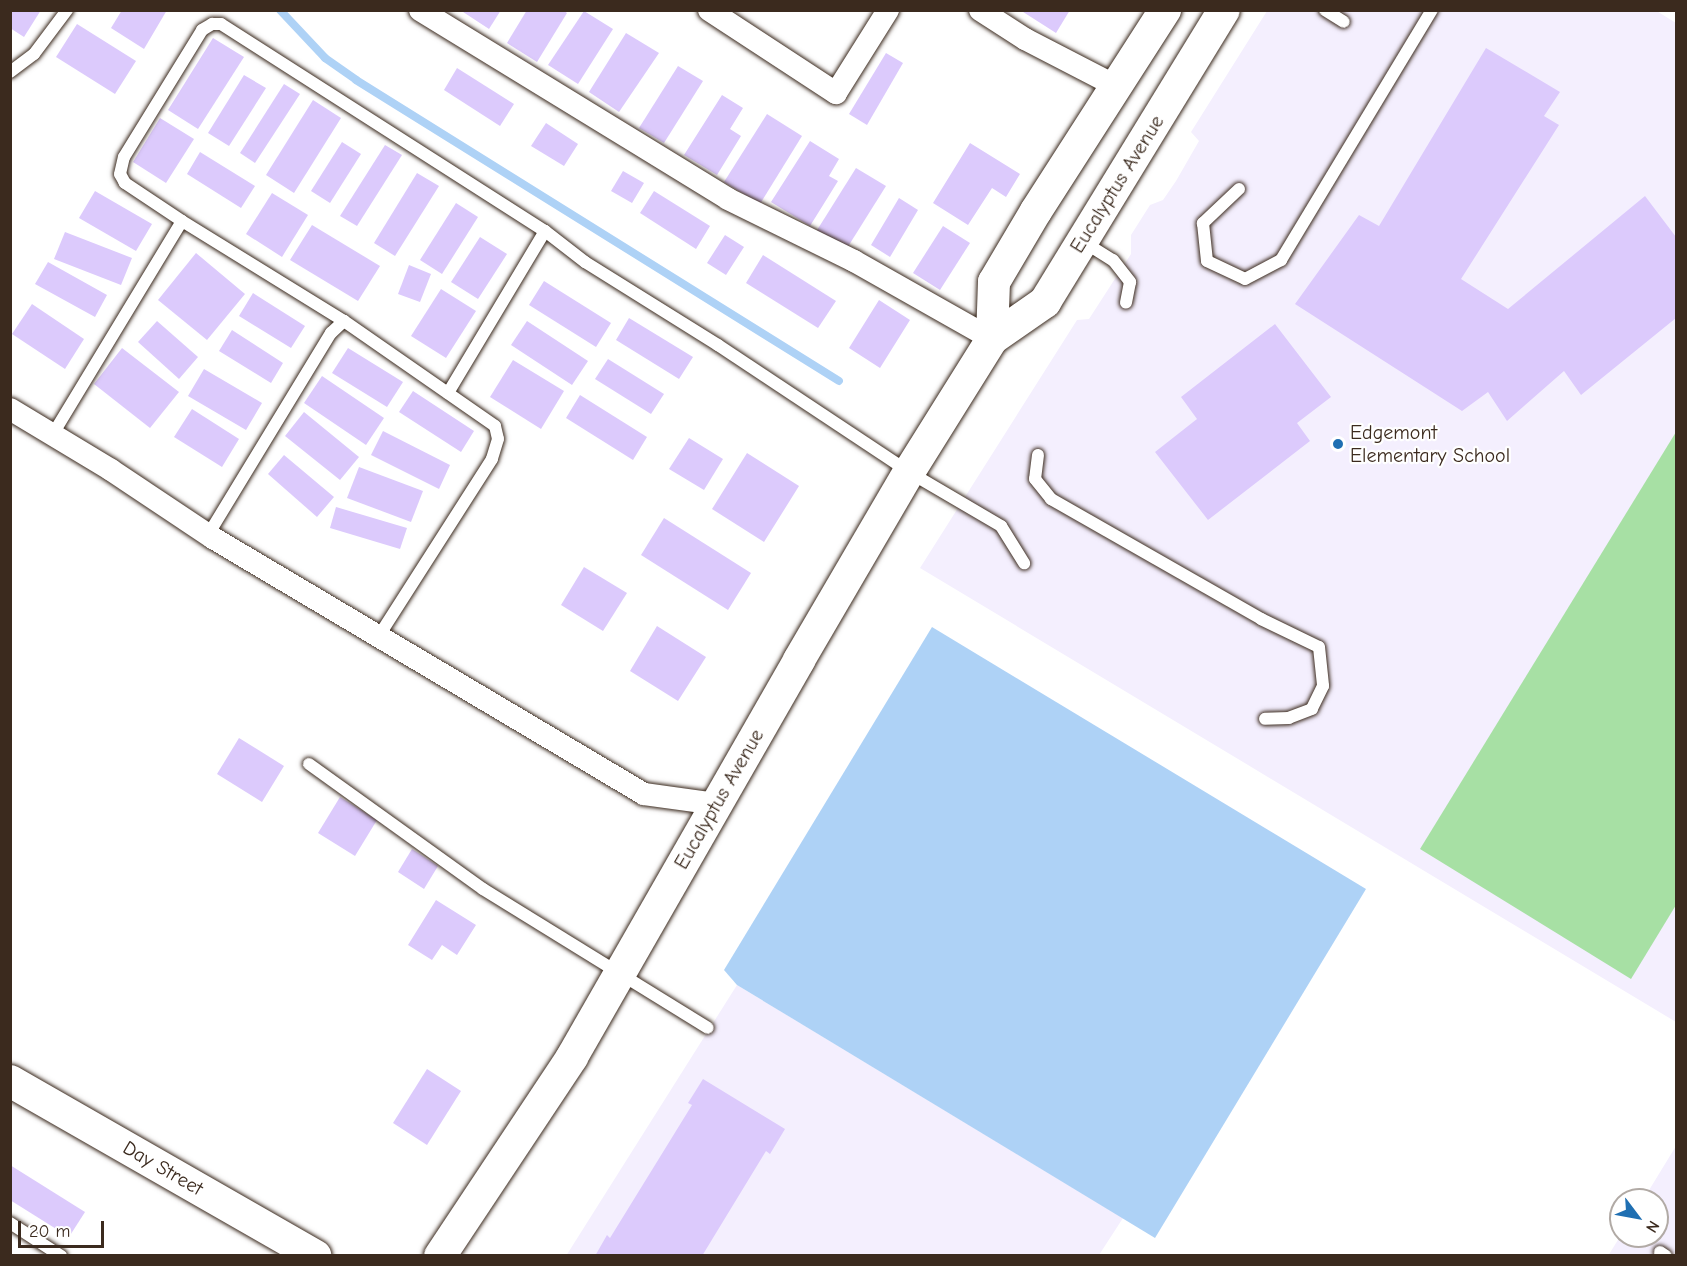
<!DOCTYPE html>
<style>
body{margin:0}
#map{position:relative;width:1687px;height:1266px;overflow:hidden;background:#fff;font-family:"Comic Neue",sans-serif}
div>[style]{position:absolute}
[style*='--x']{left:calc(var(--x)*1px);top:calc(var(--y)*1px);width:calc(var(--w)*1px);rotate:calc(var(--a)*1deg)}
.built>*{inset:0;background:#f4effe}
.green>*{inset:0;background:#a7e0a4}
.water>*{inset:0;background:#aed2f6}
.stream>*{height:8px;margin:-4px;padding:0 4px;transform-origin:4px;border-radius:4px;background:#aed2f6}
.building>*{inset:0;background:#dccafc}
.roads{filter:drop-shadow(0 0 2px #3b2a1e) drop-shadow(0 0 2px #3b2a1e)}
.lane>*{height:12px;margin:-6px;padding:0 6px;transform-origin:6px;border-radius:6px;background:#fff}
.street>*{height:22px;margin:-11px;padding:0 11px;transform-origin:11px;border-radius:11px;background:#fff}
.secondary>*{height:32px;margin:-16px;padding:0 16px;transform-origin:16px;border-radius:16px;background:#fff}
.dots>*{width:16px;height:16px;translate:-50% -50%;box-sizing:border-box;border:3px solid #fff;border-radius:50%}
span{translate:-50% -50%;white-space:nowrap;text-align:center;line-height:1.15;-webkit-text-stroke:4.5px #fff;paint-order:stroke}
.street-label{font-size:20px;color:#3b2a1e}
.poi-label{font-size:20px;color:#3b2a1e}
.left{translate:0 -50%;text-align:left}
.frame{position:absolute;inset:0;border:12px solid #3b2a1e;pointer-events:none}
.north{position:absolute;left:1609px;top:1188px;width:60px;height:60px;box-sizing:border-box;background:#fff;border:2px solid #b1aaa5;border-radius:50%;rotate:122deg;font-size:16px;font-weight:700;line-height:24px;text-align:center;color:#3b2a1e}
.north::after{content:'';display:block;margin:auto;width:21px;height:27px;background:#1f6fb2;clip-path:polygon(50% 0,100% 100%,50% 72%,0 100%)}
.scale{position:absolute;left:18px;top:1221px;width:86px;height:27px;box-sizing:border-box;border:3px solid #3b2a1e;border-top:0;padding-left:8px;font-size:18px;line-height:21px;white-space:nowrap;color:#3b2a1e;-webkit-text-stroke:4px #fff;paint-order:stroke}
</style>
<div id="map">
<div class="built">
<div style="clip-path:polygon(1655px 10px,1676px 23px,1676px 1022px,920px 568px,1077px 320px,1089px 319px,1131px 254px,1131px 235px,1150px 205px,1163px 200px,1176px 181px,1199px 141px,1191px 132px,1267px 11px)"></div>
<div style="clip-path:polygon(737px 985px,1123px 1218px,1099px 1255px,566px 1256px)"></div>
<div style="clip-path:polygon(1676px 1146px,1676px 1255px,1608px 1256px,1621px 1235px,1657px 1236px,1657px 1200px,1643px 1200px)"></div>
</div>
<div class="green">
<div style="clip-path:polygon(1676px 432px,1676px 905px,1631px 979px,1420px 849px)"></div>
</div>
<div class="water">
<div style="clip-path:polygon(932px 627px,1366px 889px,1155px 1238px,737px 985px,724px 970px)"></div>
</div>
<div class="stream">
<div style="--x:280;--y:10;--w:66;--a:46.8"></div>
<div style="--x:325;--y:58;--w:38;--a:35"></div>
<div style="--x:356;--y:80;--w:569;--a:31.93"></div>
</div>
<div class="building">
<div style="clip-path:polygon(10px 10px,41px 10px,24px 37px,10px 28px)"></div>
<div style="clip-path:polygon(122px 10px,167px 10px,144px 49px,111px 28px)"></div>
<div style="clip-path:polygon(460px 10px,501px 10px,489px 29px)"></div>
<div style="clip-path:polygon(527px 10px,563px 10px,567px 13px,537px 62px,507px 43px)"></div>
<div style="clip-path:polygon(1020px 10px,1070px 10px,1056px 33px)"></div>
<div style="clip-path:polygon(584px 11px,613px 29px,578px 84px,548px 65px)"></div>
<div style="clip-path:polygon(77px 24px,136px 61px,115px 94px,56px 57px)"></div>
<div style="clip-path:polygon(626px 33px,659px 53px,619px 112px,589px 92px)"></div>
<div style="clip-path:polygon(213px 38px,244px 57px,198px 129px,168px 110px)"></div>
<div style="clip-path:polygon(1486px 48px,1560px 92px,1544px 116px,1559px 125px,1461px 279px,1508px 309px,1645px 196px,1676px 237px,1676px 318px,1581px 395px,1564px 371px,1507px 421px,1488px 392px,1462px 411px,1295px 304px,1359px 215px,1379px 226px)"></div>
<div style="clip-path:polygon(886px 53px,903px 63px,867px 125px,849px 114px)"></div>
<div style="clip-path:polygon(678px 66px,703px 81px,664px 143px,639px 128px)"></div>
<div style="clip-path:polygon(457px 68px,514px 104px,500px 126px,444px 90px)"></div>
<div style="clip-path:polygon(244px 75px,266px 88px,229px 146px,208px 133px)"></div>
<div style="clip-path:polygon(284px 84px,300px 94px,255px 163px,240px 153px)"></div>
<div style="clip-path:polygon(722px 95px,743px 108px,730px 129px,741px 136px,717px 175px,684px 155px)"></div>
<div style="clip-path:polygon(313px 100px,341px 118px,294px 193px,266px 175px)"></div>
<div style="clip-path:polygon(767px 114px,802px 136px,760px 204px,724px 182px)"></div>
<div style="clip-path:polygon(160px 118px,194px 139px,166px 183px,133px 162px)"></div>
<div style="clip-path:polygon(546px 123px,578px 144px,564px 166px,531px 146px)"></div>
<div style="clip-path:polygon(810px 141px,839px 159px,829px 176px,838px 181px,810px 226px,771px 202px)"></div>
<div style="clip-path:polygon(342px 142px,361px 154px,330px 203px,311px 191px)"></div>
<div style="clip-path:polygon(970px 143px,1020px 174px,1006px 197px,992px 188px,968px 225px,933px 203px)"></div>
<div style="clip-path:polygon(385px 145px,402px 155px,357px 226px,340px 216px)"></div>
<div style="clip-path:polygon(200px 152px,255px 186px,241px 208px,187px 174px)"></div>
<div style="clip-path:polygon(856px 168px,886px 186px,844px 253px,814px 235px)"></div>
<div style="clip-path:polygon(623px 171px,644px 183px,632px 203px,611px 191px)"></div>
<div style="clip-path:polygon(417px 173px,439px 186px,395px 256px,374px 243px)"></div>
<div style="clip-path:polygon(95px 191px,152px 224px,136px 251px,79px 218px)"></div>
<div style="clip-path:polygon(654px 191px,710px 226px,696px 249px,640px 213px)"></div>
<div style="clip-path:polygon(272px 193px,308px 215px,282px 257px,246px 234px)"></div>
<div style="clip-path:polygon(899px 198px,918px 210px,890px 257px,871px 245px)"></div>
<div style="clip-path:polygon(456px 203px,478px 217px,442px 274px,420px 260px)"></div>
<div style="clip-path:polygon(312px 225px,380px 266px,358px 301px,290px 260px)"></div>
<div style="clip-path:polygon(943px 226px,970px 243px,940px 290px,913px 273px)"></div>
<div style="clip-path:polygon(65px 232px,132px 258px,121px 285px,54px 259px)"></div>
<div style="clip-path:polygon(725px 235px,744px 247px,726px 275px,707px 263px)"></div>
<div style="clip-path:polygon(480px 237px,507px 254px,478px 299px,451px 282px)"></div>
<div style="clip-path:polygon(196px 253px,245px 294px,207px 340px,158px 300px)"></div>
<div style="clip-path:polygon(763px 255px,836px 301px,818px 328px,746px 283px)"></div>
<div style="clip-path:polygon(48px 262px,107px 295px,95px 317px,35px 284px)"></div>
<div style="clip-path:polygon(409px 265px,431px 274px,420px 302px,398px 294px)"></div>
<div style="clip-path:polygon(544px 281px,611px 323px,596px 347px,529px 305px)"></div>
<div style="clip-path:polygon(441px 289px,476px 311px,446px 358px,411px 336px)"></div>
<div style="clip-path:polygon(253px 293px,305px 326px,291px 348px,239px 316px)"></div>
<div style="clip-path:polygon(879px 300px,910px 320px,880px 368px,849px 348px)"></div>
<div style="clip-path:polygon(32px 304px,84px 339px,65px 369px,12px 334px)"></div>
<div style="clip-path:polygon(629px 318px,693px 357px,679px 379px,616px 340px)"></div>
<div style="clip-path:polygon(157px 321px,198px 357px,179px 379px,138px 342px)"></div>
<div style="clip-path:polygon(527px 321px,588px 361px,572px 385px,511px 345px)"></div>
<div style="clip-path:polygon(1275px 324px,1331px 397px,1297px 423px,1310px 441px,1208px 520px,1155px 452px,1197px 419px,1181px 397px)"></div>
<div style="clip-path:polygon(232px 330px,283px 363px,271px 383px,219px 351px)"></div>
<div style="clip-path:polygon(122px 348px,179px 392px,150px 428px,94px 384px)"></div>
<div style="clip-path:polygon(348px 348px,403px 382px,387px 407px,332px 373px)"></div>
<div style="clip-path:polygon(608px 359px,664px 394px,651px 414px,595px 379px)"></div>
<div style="clip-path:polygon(513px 360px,564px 391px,541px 429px,490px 397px)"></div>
<div style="clip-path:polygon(204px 369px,262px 403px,246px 430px,188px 396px)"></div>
<div style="clip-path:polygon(322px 376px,384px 418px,366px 445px,304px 403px)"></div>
<div style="clip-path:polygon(413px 391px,474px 431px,461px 452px,399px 412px)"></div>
<div style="clip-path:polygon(580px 395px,647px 437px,633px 460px,566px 418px)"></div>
<div style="clip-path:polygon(192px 409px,239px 439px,222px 467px,174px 437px)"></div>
<div style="clip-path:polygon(304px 412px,359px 457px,340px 480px,285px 436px)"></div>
<div style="clip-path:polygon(383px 431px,450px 465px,439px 489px,371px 455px)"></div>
<div style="clip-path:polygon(689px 438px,723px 459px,704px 490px,669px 469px)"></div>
<div style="clip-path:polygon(747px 453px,799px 486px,764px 542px,712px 509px)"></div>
<div style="clip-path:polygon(284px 455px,334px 497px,317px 517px,268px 474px)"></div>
<div style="clip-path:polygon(359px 467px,423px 491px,411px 522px,347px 498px)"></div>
<div style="clip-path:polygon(336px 507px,407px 528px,400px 549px,330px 528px)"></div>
<div style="clip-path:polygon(664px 518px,751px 573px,728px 610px,641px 555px)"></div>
<div style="clip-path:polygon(584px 567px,627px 593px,603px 631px,561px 605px)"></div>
<div style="clip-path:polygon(657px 626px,706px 657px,678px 701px,630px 671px)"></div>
<div style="clip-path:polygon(239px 738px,284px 766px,262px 802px,217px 774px)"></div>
<div style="clip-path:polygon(340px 797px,377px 820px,355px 856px,318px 833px)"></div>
<div style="clip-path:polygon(412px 849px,438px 866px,424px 889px,398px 872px)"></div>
<div style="clip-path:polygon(436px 900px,476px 925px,457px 955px,442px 945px,432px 960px,408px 945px)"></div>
<div style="clip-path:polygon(427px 1069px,461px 1091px,427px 1145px,393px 1123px)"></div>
<div style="clip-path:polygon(703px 1079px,785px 1129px,770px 1154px,766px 1151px,702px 1256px,595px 1256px,607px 1235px,610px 1238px,692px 1105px,688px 1103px)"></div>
<div style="clip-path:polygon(10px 1165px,85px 1212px,69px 1237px,10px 1200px)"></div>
</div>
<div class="roads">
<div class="lane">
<div style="--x:1325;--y:10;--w:22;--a:32"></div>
<div style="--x:10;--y:72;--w:30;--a:-37"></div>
<div style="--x:34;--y:54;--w:55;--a:-53.1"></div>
<div style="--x:1239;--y:189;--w:50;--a:136.6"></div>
<div style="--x:1203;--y:223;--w:38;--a:84"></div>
<div style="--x:1207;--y:261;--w:42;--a:25.3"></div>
<div style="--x:1245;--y:279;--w:41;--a:-27.8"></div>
<div style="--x:1281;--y:260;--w:292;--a:-58.9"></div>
<div style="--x:182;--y:221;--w:69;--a:-146.3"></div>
<div style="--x:125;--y:183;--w:10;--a:-119"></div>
<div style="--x:120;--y:174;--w:17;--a:-77"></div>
<div style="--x:124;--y:157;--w:149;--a:-58.4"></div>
<div style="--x:202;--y:30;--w:12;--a:-31"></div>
<div style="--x:212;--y:24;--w:9;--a:0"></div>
<div style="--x:221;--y:24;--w:384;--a:32.6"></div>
<div style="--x:1082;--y:241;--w:36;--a:32"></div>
<div style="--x:1113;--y:260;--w:28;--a:52"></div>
<div style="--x:1130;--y:282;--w:21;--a:101"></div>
<div style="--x:448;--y:393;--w:189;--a:-59.1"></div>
<div style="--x:545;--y:231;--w:51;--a:37.8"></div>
<div style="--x:585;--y:262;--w:157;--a:32"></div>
<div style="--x:718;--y:345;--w:229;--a:33.6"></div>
<div style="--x:909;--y:472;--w:107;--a:30.4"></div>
<div style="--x:1001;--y:526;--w:44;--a:58.1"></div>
<div style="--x:53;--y:434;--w:249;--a:-58.8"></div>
<div style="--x:182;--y:221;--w:190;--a:31.7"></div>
<div style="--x:1038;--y:455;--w:24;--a:97"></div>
<div style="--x:1035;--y:479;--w:26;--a:51"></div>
<div style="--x:1051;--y:499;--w:242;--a:29.7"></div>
<div style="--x:1261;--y:619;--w:64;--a:25.8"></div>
<div style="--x:1319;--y:647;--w:39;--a:84"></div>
<div style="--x:1323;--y:686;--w:25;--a:116"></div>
<div style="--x:1312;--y:709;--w:25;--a:159"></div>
<div style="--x:1289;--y:718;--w:24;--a:178"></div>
<div style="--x:208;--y:535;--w:237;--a:-58.7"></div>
<div style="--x:331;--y:333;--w:18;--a:-43"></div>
<div style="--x:344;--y:321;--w:184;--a:34.8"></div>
<div style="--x:495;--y:426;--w:13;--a:77"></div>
<div style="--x:498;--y:439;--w:21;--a:107"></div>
<div style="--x:492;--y:459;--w:210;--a:122.6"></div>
<div style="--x:309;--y:764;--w:214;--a:35.7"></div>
<div style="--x:483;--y:889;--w:264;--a:31.7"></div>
<div style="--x:10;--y:1223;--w:61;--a:32.9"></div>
<div style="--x:1660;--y:1252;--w:7;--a:34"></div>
</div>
<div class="street">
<div style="--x:420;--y:10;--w:361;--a:31.5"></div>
<div style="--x:728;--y:199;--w:140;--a:26.2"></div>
<div style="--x:854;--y:261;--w:159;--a:29.5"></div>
<div style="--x:709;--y:10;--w:152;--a:33.2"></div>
<div style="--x:836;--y:93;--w:98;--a:-57.9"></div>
<div style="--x:980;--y:10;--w:54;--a:32.8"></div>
<div style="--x:1025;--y:39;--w:105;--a:27.3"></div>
<div style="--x:10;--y:409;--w:118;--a:31.1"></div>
<div style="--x:111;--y:470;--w:123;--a:33.7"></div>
<div style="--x:213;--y:538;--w:501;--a:30.71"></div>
<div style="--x:644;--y:794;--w:74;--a:7.8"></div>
</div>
<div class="secondary">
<div style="--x:992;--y:339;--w:57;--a:-88"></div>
<div style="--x:994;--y:282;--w:82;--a:-59.4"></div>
<div style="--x:1036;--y:211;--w:239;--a:-57.3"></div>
<div style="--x:10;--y:1081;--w:352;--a:29.8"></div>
<div style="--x:440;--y:1256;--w:239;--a:-56.4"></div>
<div style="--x:572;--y:1057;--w:457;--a:-60.2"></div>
<div style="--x:799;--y:660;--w:218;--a:-59.7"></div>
<div style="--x:909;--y:472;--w:157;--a:-58"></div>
<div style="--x:992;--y:339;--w:65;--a:-34.9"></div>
<div style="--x:1045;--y:302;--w:342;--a:-58.5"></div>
</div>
</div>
<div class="dots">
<div style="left:1338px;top:444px;background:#1f6fb2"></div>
</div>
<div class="street-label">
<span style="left:1117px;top:184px;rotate:-58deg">Eucalyptus Avenue</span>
<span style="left:719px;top:799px;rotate:-60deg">Eucalyptus Avenue</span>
<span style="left:163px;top:1168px;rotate:30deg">Day Street</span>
</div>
<div class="poi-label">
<span class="left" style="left:1350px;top:444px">Edgemont<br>Elementary School</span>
</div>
<div class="frame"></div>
<div class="north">N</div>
<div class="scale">20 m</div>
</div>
